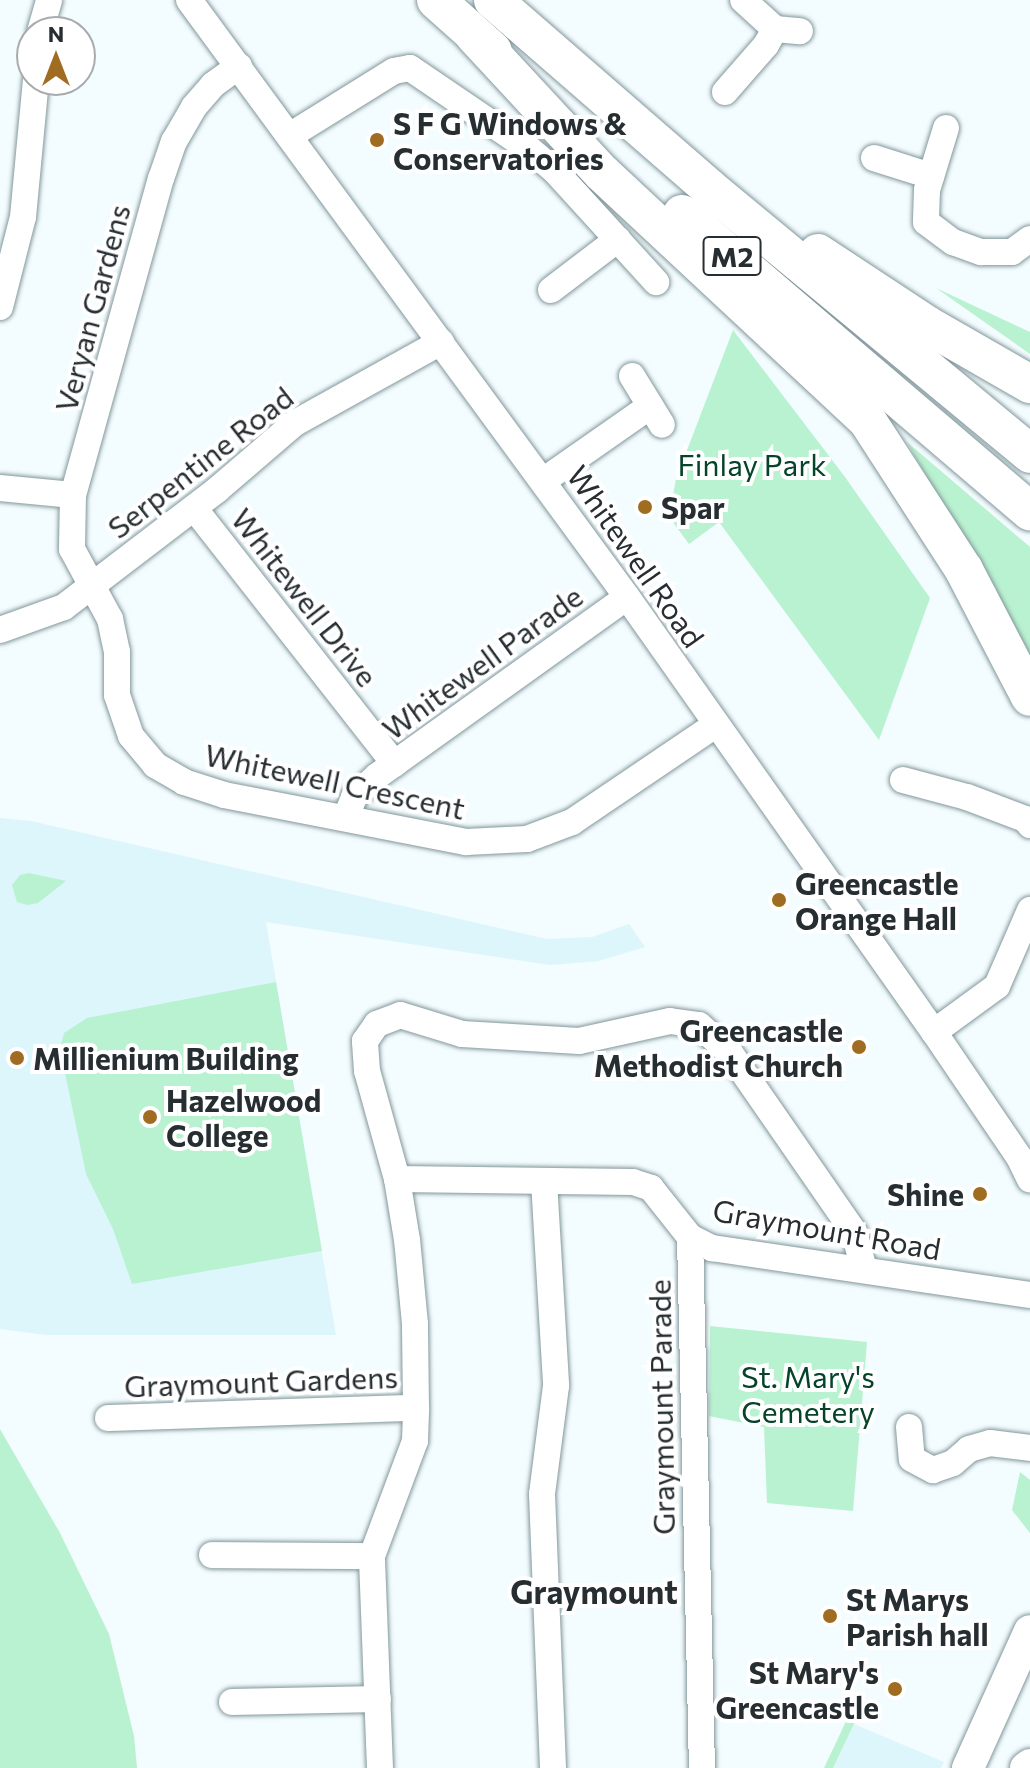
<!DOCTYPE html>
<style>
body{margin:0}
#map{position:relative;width:1030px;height:1768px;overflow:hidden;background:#f3fcfe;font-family:Commissioner,sans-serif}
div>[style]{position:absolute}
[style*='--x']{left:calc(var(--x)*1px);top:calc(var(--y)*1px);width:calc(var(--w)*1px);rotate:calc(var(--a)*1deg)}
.built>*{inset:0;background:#ddf6fc}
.green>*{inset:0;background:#b9f2d0}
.roads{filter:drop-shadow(0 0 2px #82979c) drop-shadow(0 0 2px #82979c)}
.minor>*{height:26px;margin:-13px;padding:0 13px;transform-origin:13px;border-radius:13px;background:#fff}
.major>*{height:32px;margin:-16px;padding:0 16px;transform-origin:16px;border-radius:16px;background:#fff}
.highway>*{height:38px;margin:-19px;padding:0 19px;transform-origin:19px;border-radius:19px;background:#fff}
.dots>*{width:22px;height:22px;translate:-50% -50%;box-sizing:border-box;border:4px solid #fff;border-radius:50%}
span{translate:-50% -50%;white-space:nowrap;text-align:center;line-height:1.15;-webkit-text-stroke:8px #fff;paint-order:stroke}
.shield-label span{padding:2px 6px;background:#fff;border:2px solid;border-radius:6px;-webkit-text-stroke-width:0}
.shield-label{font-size:28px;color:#262e31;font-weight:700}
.poi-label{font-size:30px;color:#262e31;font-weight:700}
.left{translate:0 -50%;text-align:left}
.right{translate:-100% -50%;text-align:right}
.street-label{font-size:30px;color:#262e31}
.park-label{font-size:30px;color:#054429}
.neighbourhood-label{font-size:32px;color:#262e31;font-weight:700}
.north{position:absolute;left:16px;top:16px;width:80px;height:80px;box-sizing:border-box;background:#fff;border:2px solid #a8abad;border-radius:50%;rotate:0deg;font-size:22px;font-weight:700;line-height:32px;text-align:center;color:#262e31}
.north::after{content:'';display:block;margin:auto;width:28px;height:36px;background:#9f6c22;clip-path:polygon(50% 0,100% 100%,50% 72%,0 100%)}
</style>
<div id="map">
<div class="built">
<div style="clip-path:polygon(0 818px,31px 821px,547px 939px,592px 937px,629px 924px,645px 947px,599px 961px,550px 965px,266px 922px,336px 1335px,46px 1335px,0 1329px)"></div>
<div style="clip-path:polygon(854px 1724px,944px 1762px,941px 1768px,833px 1768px)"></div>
</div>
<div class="green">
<div style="clip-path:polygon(936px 288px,1030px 332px,1030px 354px)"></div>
<div style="clip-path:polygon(733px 330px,845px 477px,930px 598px,879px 740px,719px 522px,689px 544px,669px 517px,676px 479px)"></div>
<div style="clip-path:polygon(907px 442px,1030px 547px,1030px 660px)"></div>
<div style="clip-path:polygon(29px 873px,66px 881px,38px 903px,27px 905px,17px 902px,12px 885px,20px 875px)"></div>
<div style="clip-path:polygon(276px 982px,322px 1251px,132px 1284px,113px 1229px,86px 1174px,60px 1049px,64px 1033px,87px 1018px)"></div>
<div style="clip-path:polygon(710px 1326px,867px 1342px,853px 1511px,767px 1503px,764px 1427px,709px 1416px)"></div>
<div style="clip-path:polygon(0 1429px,60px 1533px,109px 1634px,134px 1736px,137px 1768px,0 1768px)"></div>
<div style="clip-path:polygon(1020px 1472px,1030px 1480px,1030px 1533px,1012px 1510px)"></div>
<div style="clip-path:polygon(848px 1717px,855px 1721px,854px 1724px,833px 1768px,824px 1768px)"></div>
</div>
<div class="roads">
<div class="minor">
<div style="--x:189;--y:0;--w:740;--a:53.73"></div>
<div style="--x:627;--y:597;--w:532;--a:54.79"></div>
<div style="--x:934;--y:1032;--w:151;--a:55.8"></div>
<div style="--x:1019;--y:1157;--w:25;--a:64"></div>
<div style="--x:775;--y:29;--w:25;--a:5"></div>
<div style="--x:40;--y:32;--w:33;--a:-74"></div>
<div style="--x:239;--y:66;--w:32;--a:144"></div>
<div style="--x:213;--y:85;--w:29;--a:131"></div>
<div style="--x:194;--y:107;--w:39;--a:120"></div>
<div style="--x:174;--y:141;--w:39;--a:109"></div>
<div style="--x:161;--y:178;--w:329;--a:105.5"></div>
<div style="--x:73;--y:495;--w:54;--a:91.1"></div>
<div style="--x:72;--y:549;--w:80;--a:61.5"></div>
<div style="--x:110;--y:619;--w:34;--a:78"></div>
<div style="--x:117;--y:652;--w:43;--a:90"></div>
<div style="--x:117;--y:695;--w:43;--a:71.1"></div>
<div style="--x:131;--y:736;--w:38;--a:50"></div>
<div style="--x:155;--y:765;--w:34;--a:30"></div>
<div style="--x:184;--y:782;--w:42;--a:18"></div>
<div style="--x:224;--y:795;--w:247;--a:11"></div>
<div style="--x:466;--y:842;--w:61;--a:-2.8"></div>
<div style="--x:527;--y:839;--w:48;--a:-20.7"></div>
<div style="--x:572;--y:822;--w:173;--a:-34.1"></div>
<div style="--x:725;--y:92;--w:62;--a:-48.9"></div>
<div style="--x:766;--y:45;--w:18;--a:-61"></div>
<div style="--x:775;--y:29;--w:43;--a:-137.8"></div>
<div style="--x:946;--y:128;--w:65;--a:107"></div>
<div style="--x:927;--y:190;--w:32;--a:92"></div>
<div style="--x:926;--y:222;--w:34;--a:37"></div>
<div style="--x:953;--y:242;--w:30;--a:20"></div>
<div style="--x:981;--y:252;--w:31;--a:0"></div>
<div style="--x:1012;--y:252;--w:22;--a:-36"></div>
<div style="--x:291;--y:135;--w:121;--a:-31.9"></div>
<div style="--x:394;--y:71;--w:16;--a:-11"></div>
<div style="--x:410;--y:68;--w:144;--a:34.2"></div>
<div style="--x:529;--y:149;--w:35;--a:40"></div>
<div style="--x:556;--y:172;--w:149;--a:47.7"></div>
<div style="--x:874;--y:158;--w:60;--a:17.5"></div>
<div style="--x:551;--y:290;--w:84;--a:-37.3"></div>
<div style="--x:0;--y:307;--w:93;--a:-75.7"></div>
<div style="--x:23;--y:217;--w:138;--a:-84.6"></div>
<div style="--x:632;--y:376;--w:57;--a:58.5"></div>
<div style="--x:543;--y:481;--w:131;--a:-35"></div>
<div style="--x:0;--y:488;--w:73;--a:5.5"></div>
<div style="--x:194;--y:508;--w:325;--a:51.9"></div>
<div style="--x:0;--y:630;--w:68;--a:-19.8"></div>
<div style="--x:64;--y:607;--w:193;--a:-37.4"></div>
<div style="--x:217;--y:490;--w:103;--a:-40.7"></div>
<div style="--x:295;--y:423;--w:167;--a:-29"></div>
<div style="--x:903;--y:780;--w:66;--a:14.9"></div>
<div style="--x:967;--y:797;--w:62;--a:20.8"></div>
<div style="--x:1025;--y:819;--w:8;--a:50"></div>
<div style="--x:346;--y:817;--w:22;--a:-68"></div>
<div style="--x:354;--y:797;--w:31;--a:-42"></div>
<div style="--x:377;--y:776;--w:307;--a:-35.6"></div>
<div style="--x:934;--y:1032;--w:78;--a:-36.1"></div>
<div style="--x:997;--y:986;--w:83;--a:-66.5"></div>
<div style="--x:397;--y:1179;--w:236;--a:0.7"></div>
<div style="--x:633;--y:1182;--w:19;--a:18"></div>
<div style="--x:651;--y:1188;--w:63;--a:51.5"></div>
<div style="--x:690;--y:1237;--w:25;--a:27"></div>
<div style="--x:712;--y:1248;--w:321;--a:8.4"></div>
<div style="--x:544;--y:1181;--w:205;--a:86.6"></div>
<div style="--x:556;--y:1386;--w:109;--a:97.4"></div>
<div style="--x:542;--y:1494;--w:274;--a:87.7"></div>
<div style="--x:690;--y:1237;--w:531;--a:88.71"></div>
<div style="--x:108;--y:1418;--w:308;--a:-1.9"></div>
<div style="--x:909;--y:1427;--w:32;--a:85"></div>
<div style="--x:912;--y:1459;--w:24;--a:28"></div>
<div style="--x:933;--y:1470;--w:21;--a:-19"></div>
<div style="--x:953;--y:1463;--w:21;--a:-41"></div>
<div style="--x:969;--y:1449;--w:22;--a:-16"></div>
<div style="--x:990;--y:1443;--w:40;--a:7.1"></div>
<div style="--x:212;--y:1555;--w:160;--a:0.4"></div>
<div style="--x:232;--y:1702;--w:146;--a:-1.2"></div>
<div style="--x:380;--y:1768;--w:212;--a:-92.2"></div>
<div style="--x:372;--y:1556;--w:123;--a:-69.5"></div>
<div style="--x:415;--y:1441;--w:33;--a:-88"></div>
<div style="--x:416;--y:1408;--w:84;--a:-90.7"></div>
<div style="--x:415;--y:1324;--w:84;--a:-95.4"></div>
<div style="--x:407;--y:1240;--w:62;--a:-99.3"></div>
<div style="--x:397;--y:1179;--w:112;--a:-105.5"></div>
<div style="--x:367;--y:1071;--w:30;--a:-94"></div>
<div style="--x:365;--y:1041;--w:21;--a:-55"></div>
<div style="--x:377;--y:1024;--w:25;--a:-21"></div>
<div style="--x:400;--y:1015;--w:65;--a:17"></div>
<div style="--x:462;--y:1034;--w:117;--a:3.4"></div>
<div style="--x:579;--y:1041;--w:93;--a:-12.4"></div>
<div style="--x:670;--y:1021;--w:29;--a:8"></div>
<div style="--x:699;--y:1025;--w:42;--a:42.1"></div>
<div style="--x:730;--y:1053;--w:218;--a:55.3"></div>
<div style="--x:854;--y:1232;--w:39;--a:75"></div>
</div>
<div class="major">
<div style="--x:968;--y:1768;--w:150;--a:-65.7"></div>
<div style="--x:1026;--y:1768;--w:5;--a:-37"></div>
</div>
<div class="highway">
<div style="--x:436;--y:0;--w:76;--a:41.8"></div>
<div style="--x:493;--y:0;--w:286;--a:41"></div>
<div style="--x:709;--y:188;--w:417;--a:39.6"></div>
<div style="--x:474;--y:35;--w:188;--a:47.2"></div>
<div style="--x:602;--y:173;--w:362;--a:43"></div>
<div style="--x:867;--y:420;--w:179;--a:57.1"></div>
<div style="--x:964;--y:570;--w:143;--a:62.5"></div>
<div style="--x:682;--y:214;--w:458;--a:40.5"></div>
<div style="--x:818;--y:253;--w:131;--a:33.4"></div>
<div style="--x:927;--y:325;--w:119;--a:29.8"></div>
</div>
</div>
<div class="dots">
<div style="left:377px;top:140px;background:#9f6c22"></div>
<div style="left:645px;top:507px;background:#9f6c22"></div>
<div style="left:779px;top:900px;background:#9f6c22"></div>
<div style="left:859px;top:1047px;background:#9f6c22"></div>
<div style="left:17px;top:1058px;background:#9f6c22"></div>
<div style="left:150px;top:1117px;background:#9f6c22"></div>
<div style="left:980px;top:1194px;background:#9f6c22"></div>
<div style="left:830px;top:1616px;background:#9f6c22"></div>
<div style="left:895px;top:1689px;background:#9f6c22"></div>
</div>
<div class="shield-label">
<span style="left:732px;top:256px">M2</span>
</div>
<div class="poi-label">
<span class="left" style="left:393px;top:140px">S F G Windows &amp;<br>Conservatories</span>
<span class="left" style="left:661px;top:507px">Spar</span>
<span class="left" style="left:795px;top:900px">Greencastle<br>Orange Hall</span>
<span class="right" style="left:843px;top:1047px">Greencastle<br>Methodist Church</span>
<span class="left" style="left:33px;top:1058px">Millienium Building</span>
<span class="left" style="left:166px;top:1117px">Hazelwood<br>College</span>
<span class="right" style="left:964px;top:1194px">Shine</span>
<span class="left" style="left:846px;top:1616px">St Marys<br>Parish hall</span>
<span class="right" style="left:879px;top:1689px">St Mary's<br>Greencastle</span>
</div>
<div class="street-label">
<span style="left:92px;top:308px;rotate:-75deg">Veryan Gardens</span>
<span style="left:200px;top:462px;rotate:-38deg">Serpentine Road</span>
<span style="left:636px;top:556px;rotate:55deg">Whitewell Road</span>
<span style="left:305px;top:597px;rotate:52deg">Whitewell Drive</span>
<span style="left:482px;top:662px;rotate:-36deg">Whitewell Parade</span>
<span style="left:335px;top:781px;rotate:12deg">Whitewell Crescent</span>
<span style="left:827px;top:1229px;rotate:10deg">Graymount Road</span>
<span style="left:261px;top:1381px;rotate:-2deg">Graymount Gardens</span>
<span style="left:661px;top:1407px;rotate:-91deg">Graymount Parade</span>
</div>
<div class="park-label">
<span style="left:752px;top:464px">Finlay Park</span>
<span style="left:808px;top:1393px">St. Mary's<br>Cemetery</span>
</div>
<div class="neighbourhood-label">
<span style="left:594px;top:1591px">Graymount</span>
</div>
<div class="north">N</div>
</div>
